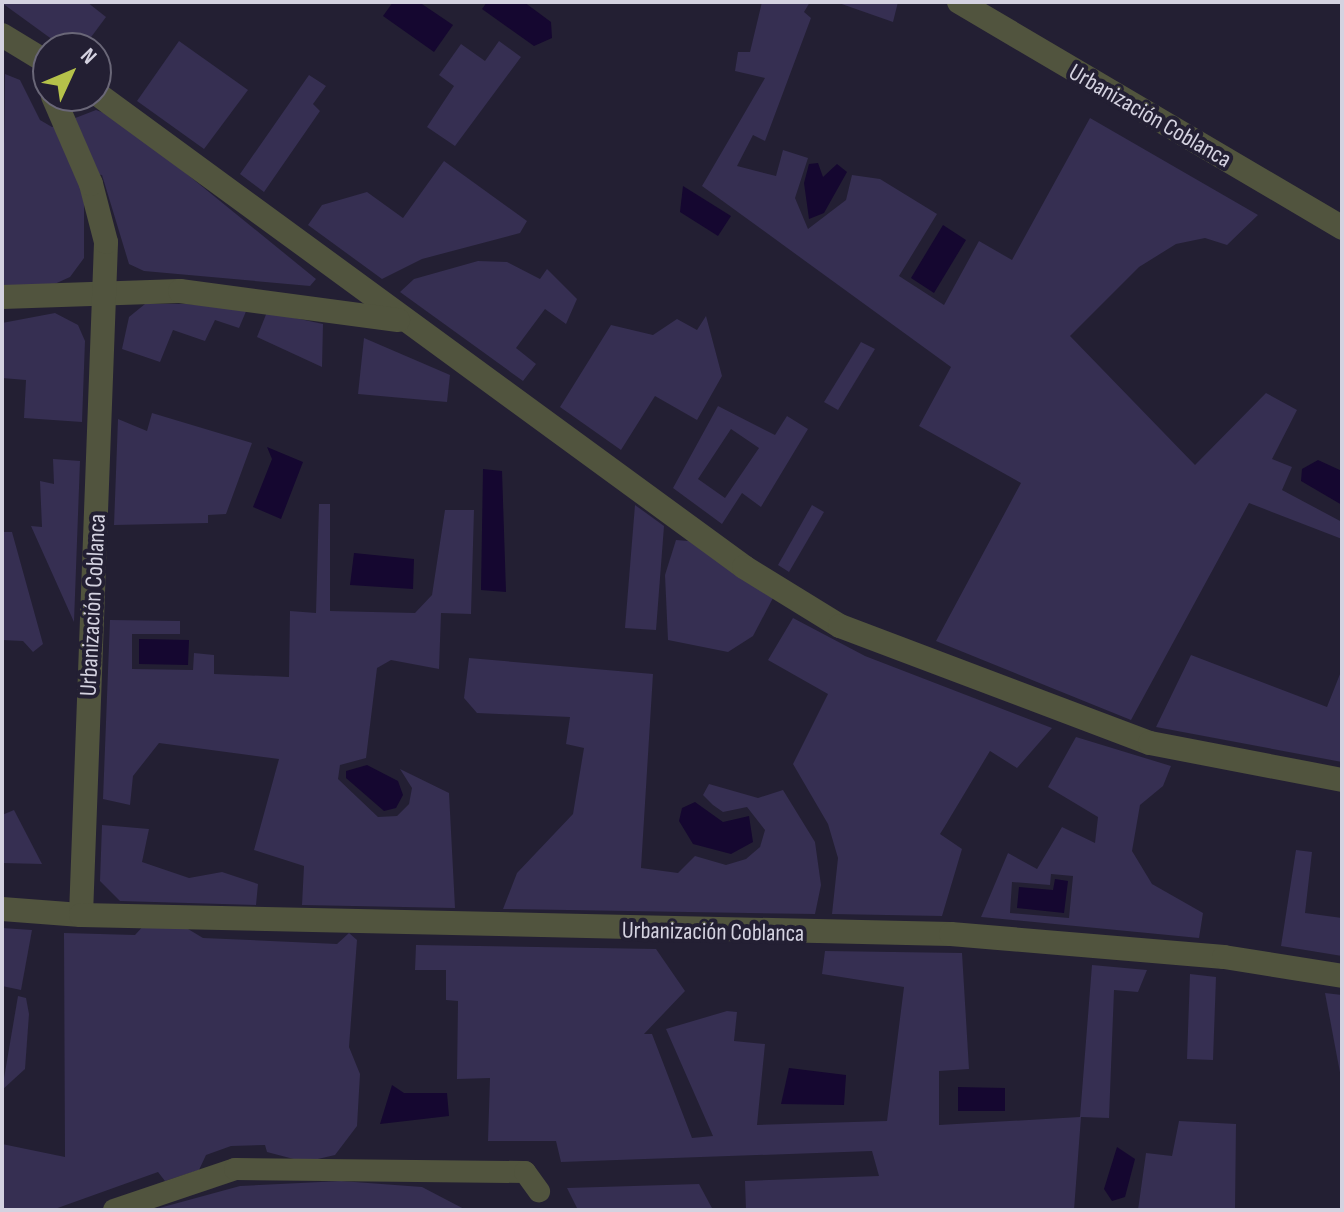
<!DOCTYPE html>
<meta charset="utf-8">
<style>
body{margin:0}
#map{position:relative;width:1344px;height:1212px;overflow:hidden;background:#231f33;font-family:"Sofia Sans Condensed",sans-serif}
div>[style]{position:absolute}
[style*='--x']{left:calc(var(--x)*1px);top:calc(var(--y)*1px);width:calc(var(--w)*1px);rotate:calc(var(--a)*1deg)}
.green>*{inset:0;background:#362f52}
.water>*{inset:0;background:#150730}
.lane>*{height:22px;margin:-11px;padding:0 11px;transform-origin:11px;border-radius:11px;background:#51543e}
.street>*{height:24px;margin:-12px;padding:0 12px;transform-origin:12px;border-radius:12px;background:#51543e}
span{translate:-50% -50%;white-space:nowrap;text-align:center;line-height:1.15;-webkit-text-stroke:8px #231f33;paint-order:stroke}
.street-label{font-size:24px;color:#d4d2e0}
.frame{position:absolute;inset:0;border:4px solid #d4d2e0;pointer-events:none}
.north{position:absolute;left:32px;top:32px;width:80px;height:80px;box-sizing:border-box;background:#231f33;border:2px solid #6a6778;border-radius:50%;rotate:46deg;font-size:22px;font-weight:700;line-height:32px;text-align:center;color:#d4d2e0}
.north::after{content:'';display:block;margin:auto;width:28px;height:36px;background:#b5c24a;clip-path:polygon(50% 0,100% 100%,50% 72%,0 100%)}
</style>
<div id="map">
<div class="green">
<div style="clip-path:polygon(87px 2px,106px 17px,83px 48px,64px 48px,2px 3px)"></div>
<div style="clip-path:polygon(762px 2px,810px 2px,804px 12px,811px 18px,765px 141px,753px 135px,737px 166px,776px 176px,783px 150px,808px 158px,795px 198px,808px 229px,846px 200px,852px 175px,880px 179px,937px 214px,899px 276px,944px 305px,979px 241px,1012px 260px,1090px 118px,1258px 215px,1227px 245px,1205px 238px,1176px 244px,1139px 267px,1070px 336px,1195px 465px,1266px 393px,1297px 410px,1272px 459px,1292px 467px,1282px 490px,1342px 522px,1342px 539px,1249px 503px,1131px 720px,936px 641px,1021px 483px,919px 426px,951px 367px,702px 186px,765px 78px,735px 71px,738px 52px,750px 52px)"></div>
<div style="clip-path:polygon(836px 2px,898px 2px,893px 22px)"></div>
<div style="clip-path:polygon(179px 41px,248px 90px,204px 149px,137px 101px)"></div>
<div style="clip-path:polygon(499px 41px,521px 57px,455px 146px,427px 127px,454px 86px,439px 75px,461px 44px,485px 61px)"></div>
<div style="clip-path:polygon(5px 74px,20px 80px,40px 120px,52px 127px,96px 110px,118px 118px,316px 279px,310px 286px,144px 271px,129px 264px,102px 175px,93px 174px,84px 191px,84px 258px,70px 277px,48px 287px,2px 286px)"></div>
<div style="clip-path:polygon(309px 75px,326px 86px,313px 104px,320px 111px,264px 192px,240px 174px)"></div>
<div style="clip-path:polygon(444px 161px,527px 221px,520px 233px,422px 259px,382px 279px,308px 225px,322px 205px,367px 192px,403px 218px)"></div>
<div style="clip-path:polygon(478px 261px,507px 262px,540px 279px,547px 269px,577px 299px,566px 324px,545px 309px,516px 348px,536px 364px,523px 381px,400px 292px,414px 279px)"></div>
<div style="clip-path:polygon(145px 304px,187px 304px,247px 309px,239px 328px,215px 320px,205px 341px,173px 330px,160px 362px,122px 349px,129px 317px)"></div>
<div style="clip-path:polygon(267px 312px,323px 324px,322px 367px,257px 337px)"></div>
<div style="clip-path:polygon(55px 313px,78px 325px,85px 341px,82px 422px,24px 418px,26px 380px,2px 378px,2px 323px)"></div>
<div style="clip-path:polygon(706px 316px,722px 376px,697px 420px,655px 396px,621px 450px,560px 407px,611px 325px,653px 335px,677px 319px,697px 330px)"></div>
<div style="clip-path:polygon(364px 338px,450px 375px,447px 402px,358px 394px)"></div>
<div style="clip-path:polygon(861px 342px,875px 349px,838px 410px,824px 402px)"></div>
<div style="clip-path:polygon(evenodd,718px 406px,775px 435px,787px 416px,808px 429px,761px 507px,742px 493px,722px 524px,673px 488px,718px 406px,731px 429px,759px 448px,725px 498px,698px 479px,731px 429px)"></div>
<div style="clip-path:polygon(152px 413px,252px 443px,226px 514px,208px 515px,208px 523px,114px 525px,118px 419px,147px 431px)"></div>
<div style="clip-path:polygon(53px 459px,80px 461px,74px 622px,31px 526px,42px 527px,40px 481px,54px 484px)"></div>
<div style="clip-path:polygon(319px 504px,330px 504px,330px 611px,415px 613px,432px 595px,445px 510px,474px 510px,471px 614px,441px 613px,439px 669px,391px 660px,377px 668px,366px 758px,340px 765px,338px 779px,378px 817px,397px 816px,409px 804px,412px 788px,400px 769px,449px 793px,455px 908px,302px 905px,304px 866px,254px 850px,279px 759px,159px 743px,133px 776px,130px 805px,103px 799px,110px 620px,180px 621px,180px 634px,132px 634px,132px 669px,193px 670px,194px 653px,214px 655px,214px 674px,289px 677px,290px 611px,316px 613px)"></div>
<div style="clip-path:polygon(635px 505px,664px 526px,656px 630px,625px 628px)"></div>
<div style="clip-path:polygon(812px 505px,824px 512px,789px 572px,778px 565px)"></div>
<div style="clip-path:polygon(2px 532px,12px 532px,43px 644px,33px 652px,23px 641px,2px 640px)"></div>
<div style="clip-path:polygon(676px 540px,701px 542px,773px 598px,753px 636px,728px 652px,668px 640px,665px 575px)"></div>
<div style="clip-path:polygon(793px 618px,865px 656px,1052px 728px,1017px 768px,990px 751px,945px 826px,940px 834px,962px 849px,942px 916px,832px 914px,838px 858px,828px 824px,793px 764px,828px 694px,768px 660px)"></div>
<div style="clip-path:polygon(1191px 655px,1327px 707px,1342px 669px,1342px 762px,1156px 727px)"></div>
<div style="clip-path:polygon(469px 658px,653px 674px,641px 868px,678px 873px,695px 856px,726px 865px,746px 859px,760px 847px,765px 830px,747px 807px,723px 812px,713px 805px,703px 795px,709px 784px,758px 798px,783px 790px,815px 842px,821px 885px,815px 914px,503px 909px,517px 873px,573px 814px,584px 748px,566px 744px,570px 717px,477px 713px,464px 698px)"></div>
<div style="clip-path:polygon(evenodd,1076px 737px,1171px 766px,1163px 786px,1140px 805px,1132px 851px,1152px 884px,1203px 913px,1199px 938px,981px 917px,1008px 853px,1037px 869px,1062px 827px,1095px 843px,1098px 817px,1048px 787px,1076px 737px,1051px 874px,1073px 876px,1069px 918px,1010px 913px,1012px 882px,1050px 885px,1051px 874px)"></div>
<div style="clip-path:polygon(14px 810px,42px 864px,2px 863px,2px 815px)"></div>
<div style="clip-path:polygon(102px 825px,149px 829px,142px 862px,189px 878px,222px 872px,258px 884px,256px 905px,120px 901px,100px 881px)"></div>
<div style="clip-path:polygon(1296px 850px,1312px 852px,1305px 913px,1342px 918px,1342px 956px,1281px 946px)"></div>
<div style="clip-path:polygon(145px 924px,183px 926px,203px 938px,337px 944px,349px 933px,357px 940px,349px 1047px,360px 1074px,357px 1126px,335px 1155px,305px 1162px,267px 1152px,265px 1145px,231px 1146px,206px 1155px,199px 1170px,165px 1181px,158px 1172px,52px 1210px,2px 1210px,2px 1144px,65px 1157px,64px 933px,135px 935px)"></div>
<div style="clip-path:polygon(2px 928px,32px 930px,21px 990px,2px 986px)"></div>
<div style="clip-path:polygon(416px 945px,656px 949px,685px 991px,644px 1034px,652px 1034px,692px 1138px,713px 1136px,666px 1029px,727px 1011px,737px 1012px,734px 1041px,765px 1044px,757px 1125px,887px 1121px,904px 987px,822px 974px,825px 951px,962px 953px,969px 1069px,939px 1071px,939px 1125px,1080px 1117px,1092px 965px,1147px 970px,1138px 992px,1114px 990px,1109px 1118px,1081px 1117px,1074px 1210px,746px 1210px,745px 1181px,879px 1176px,872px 1151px,561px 1162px,556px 1141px,488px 1141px,490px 1078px,457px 1079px,458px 1001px,446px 1000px,446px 970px,415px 970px)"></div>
<div style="clip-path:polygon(1190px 974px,1216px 977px,1213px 1060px,1187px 1059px)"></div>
<div style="clip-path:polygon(1325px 993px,1342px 995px,1342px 1083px)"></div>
<div style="clip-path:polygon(18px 996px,26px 998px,29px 1014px,25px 1069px,2px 1090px)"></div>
<div style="clip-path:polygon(1179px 1121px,1236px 1124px,1235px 1210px,1138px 1210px,1146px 1153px,1172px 1156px)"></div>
<div style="clip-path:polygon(341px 1181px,422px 1187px,466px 1210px,152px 1210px,240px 1186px)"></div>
<div style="clip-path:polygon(699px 1184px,713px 1210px,578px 1210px,567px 1188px)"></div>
</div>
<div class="water">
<div style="clip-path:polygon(393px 2px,419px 2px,453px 25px,434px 52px,383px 16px)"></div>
<div style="clip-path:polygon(487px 2px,524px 2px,551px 22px,552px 38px,534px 46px,482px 9px)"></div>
<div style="clip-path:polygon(818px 163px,823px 177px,837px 164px,847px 172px,824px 213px,809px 219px,804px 183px,809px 164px)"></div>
<div style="clip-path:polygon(683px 186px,731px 216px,718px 236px,680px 212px)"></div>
<div style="clip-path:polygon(943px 225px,966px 240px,934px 293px,911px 278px)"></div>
<div style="clip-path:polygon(267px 447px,303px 462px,281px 519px,253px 507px,272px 459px)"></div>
<div style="clip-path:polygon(1318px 460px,1342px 471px,1342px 505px,1301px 481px,1302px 469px)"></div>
<div style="clip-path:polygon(483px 469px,502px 471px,506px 592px,481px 590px)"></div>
<div style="clip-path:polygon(354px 553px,414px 559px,413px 589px,350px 585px)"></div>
<div style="clip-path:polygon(139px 639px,189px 640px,188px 665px,139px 664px)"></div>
<div style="clip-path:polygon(367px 765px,398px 781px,403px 795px,396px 808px,384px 811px,346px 778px,346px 771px)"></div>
<div style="clip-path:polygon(695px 802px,723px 822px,749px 816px,753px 842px,731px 854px,693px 844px,679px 821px,682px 808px)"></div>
<div style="clip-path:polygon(1055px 879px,1068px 881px,1064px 913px,1017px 908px,1019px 887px,1053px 890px)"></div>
<div style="clip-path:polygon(789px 1068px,846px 1075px,844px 1105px,781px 1104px)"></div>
<div style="clip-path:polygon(392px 1085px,404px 1093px,447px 1093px,449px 1116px,380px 1124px)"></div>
<div style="clip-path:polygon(958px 1087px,1005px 1088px,1005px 1111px,958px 1111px)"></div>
<div style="clip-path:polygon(1117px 1147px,1135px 1159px,1125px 1197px,1112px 1201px,1104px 1189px)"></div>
</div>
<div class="lane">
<div style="--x:114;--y:1210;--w:128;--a:-18.7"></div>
<div style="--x:235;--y:1169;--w:290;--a:0.6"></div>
<div style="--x:525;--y:1172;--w:24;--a:54"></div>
</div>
<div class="street">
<div style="--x:959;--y:2;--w:445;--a:30.5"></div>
<div style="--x:2;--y:35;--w:54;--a:31.3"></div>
<div style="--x:96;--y:93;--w:803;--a:36.18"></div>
<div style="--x:744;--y:567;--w:113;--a:31.6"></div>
<div style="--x:840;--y:626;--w:331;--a:20.7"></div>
<div style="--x:1150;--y:743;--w:196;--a:10.9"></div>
<div style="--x:2;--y:297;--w:178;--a:-1.9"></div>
<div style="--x:180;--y:291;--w:220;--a:7.6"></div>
<div style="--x:2;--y:909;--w:79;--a:4.3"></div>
<div style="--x:81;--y:915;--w:673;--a:-87.87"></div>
<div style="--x:106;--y:242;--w:60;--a:-104.5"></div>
<div style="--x:91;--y:184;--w:96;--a:-113.4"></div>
<div style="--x:81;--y:915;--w:870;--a:1.25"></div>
<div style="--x:951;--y:934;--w:274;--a:4.8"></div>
<div style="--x:1224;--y:957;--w:120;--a:9.1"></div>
</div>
<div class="street-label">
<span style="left:1150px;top:116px;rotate:30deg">Urbanización Coblanca</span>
<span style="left:93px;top:605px;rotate:-87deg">Urbanización Coblanca</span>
<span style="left:713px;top:932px;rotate:1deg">Urbanización Coblanca</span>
</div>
<div class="frame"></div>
<div class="north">N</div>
</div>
